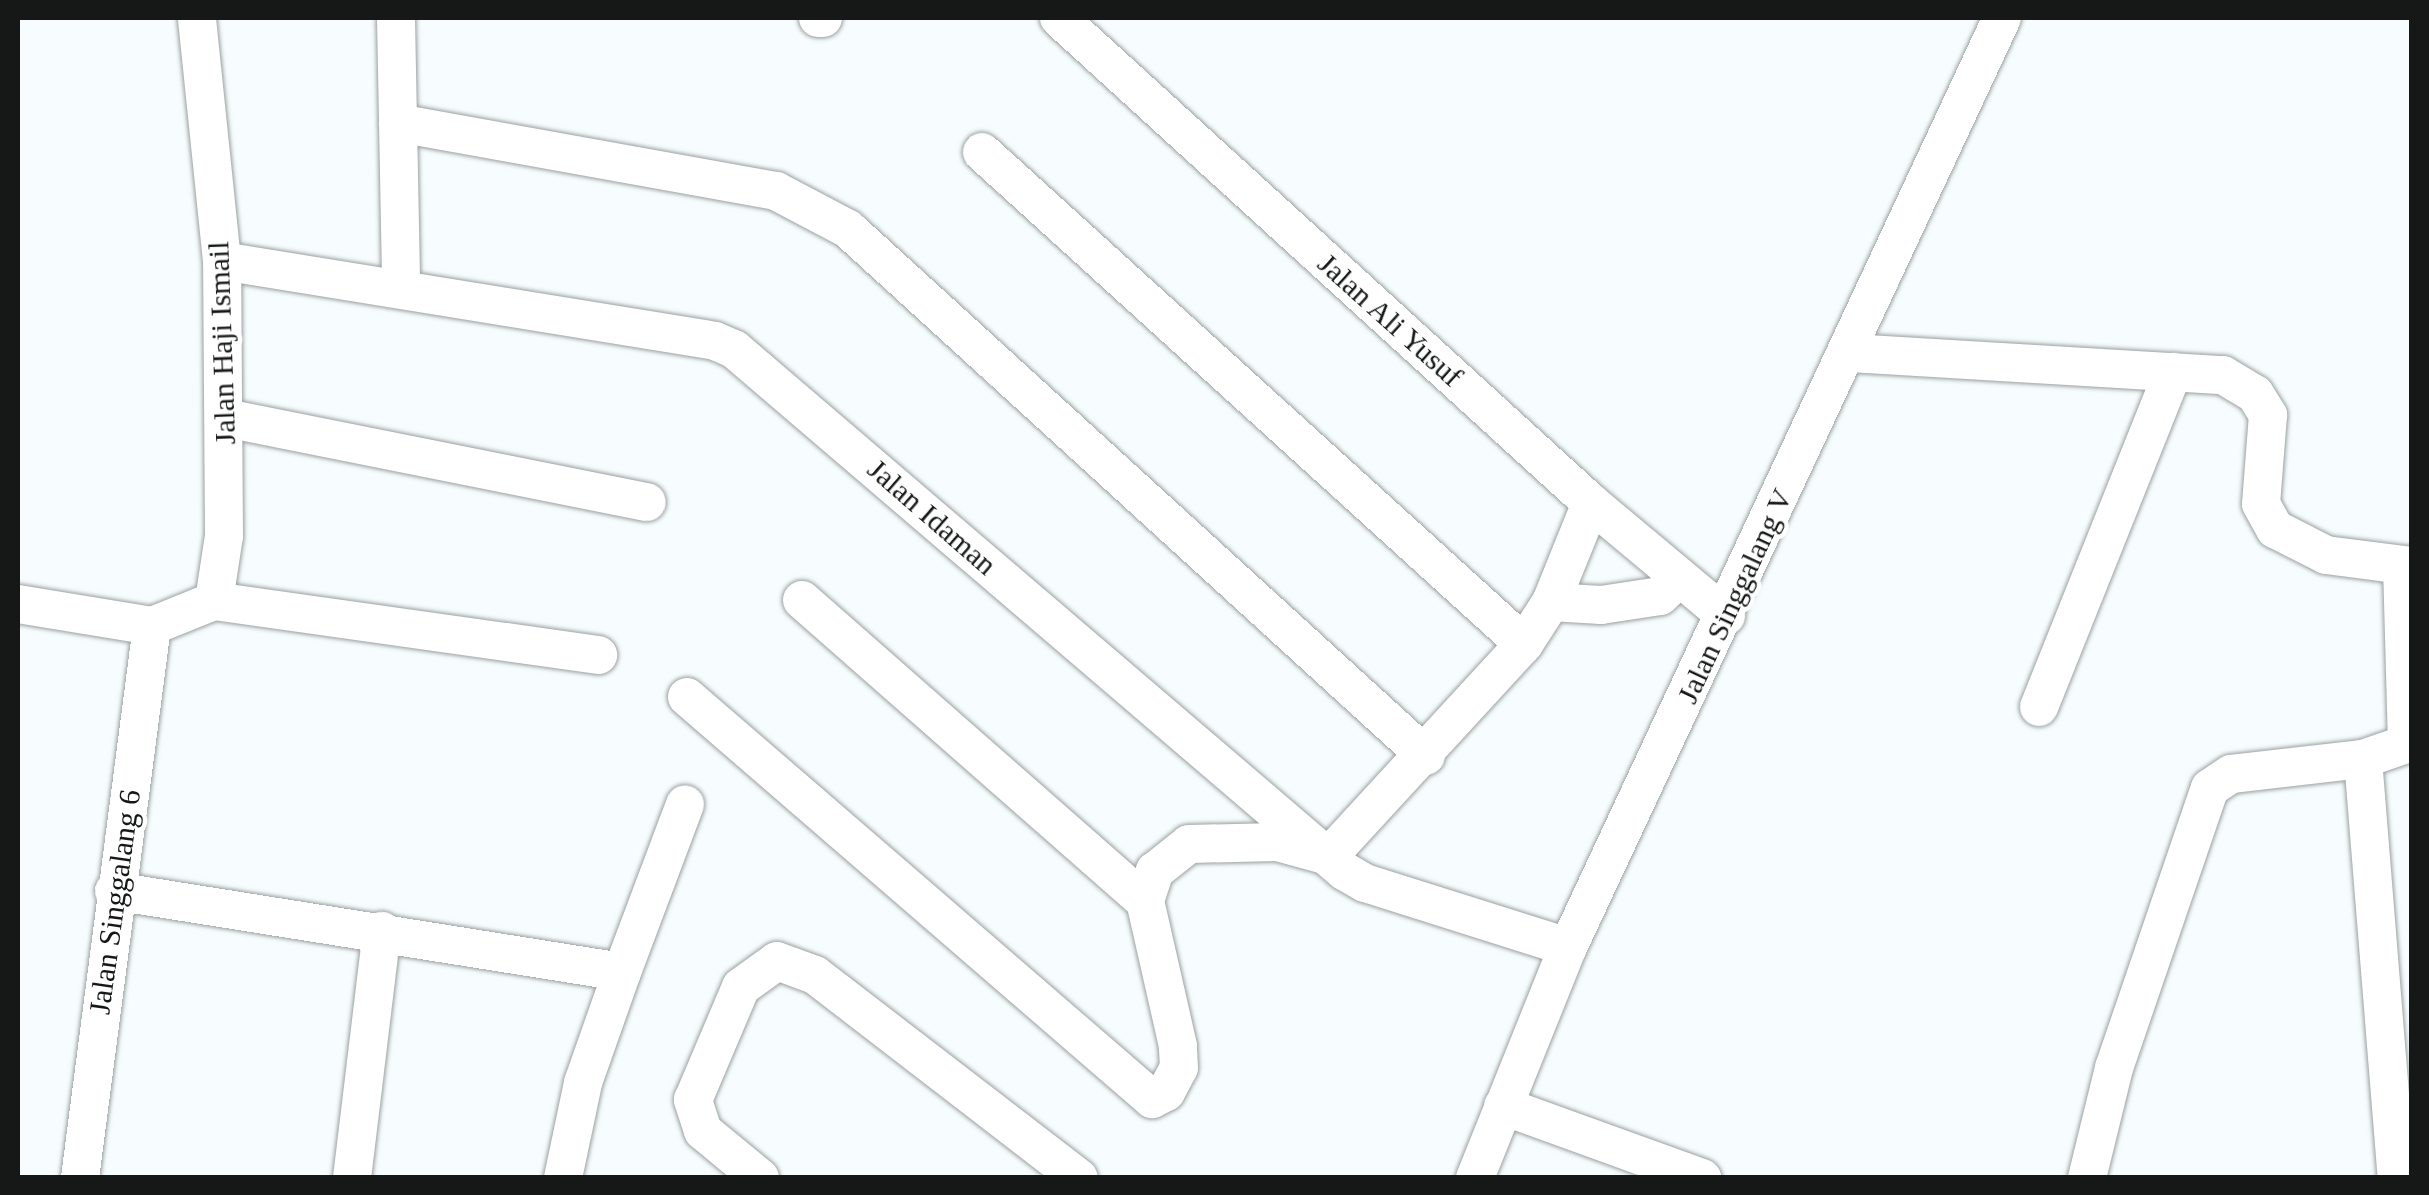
<!DOCTYPE html>
<style>
body{margin:0}
#map{position:relative;width:2429px;height:1195px;overflow:hidden;background:#f7fdfe;font-family:"Times New Roman",serif}
div>[style]{position:absolute}
[style*='--x']{left:calc(var(--x)*1px);top:calc(var(--y)*1px);width:calc(var(--w)*1px);rotate:calc(var(--a)*1deg)}
.roads{filter:drop-shadow(0 0 2px #9ba0a1) drop-shadow(0 0 2px #9ba0a1)}
.minor>*{height:38px;margin:-19px;padding:0 19px;transform-origin:19px;border-radius:19px;background:#fff}
span{translate:-50% -50%;white-space:nowrap;text-align:center;line-height:1.15;-webkit-text-stroke:9px #fff;paint-order:stroke}
.street-label{font-size:30px;color:#161818}
.frame{position:absolute;inset:0;border:20px solid #161818;pointer-events:none}
</style>
<div id="map">
<div class="roads">
<div class="minor">
<div style="--x:396;--y:18;--w:269;--a:88.9"></div>
<div style="--x:818;--y:18;--w:5;--a:0"></div>
<div style="--x:1059;--y:18;--w:720;--a:42.35"></div>
<div style="--x:1591;--y:503;--w:176;--a:39.9"></div>
<div style="--x:398;--y:123;--w:384;--a:10.2"></div>
<div style="--x:776;--y:191;--w:81;--a:27.8"></div>
<div style="--x:848;--y:229;--w:782;--a:42.36"></div>
<div style="--x:222;--y:261;--w:499;--a:9.2"></div>
<div style="--x:715;--y:341;--w:21;--a:23"></div>
<div style="--x:734;--y:349;--w:803;--a:40.55"></div>
<div style="--x:1344;--y:871;--w:24;--a:30"></div>
<div style="--x:1365;--y:883;--w:213;--a:17.5"></div>
<div style="--x:1850;--y:353;--w:374;--a:3.4"></div>
<div style="--x:2223;--y:375;--w:37;--a:31"></div>
<div style="--x:2255;--y:394;--w:25;--a:58"></div>
<div style="--x:2268;--y:415;--w:89;--a:94.5"></div>
<div style="--x:2261;--y:504;--w:29;--a:61"></div>
<div style="--x:2275;--y:529;--w:57;--a:27"></div>
<div style="--x:2326;--y:555;--w:87;--a:7.3"></div>
<div style="--x:226;--y:418;--w:429;--a:11.3"></div>
<div style="--x:2402;--y:565;--w:177;--a:88.4"></div>
<div style="--x:802;--y:600;--w:456;--a:41.3"></div>
<div style="--x:1145;--y:901;--w:32;--a:-72"></div>
<div style="--x:1155;--y:871;--w:43;--a:-38.5"></div>
<div style="--x:1189;--y:844;--w:88;--a:-1.3"></div>
<div style="--x:1277;--y:842;--w:54;--a:15.1"></div>
<div style="--x:1329;--y:856;--w:288;--a:-47.4"></div>
<div style="--x:1524;--y:644;--w:732;--a:-137.77"></div>
<div style="--x:214;--y:601;--w:388;--a:8"></div>
<div style="--x:1551;--y:602;--w:50;--a:3.4"></div>
<div style="--x:1601;--y:605;--w:60;--a:-8.7"></div>
<div style="--x:1660;--y:596;--w:27;--a:-42"></div>
<div style="--x:18;--y:604;--w:136;--a:9.3"></div>
<div style="--x:152;--y:626;--w:67;--a:-22"></div>
<div style="--x:214;--y:601;--w:66;--a:-81.3"></div>
<div style="--x:224;--y:536;--w:275;--a:-90.4"></div>
<div style="--x:222;--y:261;--w:244;--a:-95.9"></div>
<div style="--x:1524;--y:644;--w:50;--a:-57.3"></div>
<div style="--x:1551;--y:602;--w:107;--a:-68"></div>
<div style="--x:687;--y:697;--w:615;--a:40.84"></div>
<div style="--x:1152;--y:1099;--w:16;--a:-27"></div>
<div style="--x:1166;--y:1092;--w:27;--a:-62"></div>
<div style="--x:1179;--y:1068;--w:22;--a:-93"></div>
<div style="--x:1178;--y:1046;--w:149;--a:-102.8"></div>
<div style="--x:2039;--y:707;--w:361;--a:-68.2"></div>
<div style="--x:2363;--y:759;--w:420;--a:85.4"></div>
<div style="--x:114;--y:891;--w:514;--a:9.06"></div>
<div style="--x:622;--y:972;--w:118;--a:109.4"></div>
<div style="--x:583;--y:1083;--w:97;--a:101.9"></div>
<div style="--x:622;--y:972;--w:179;--a:-69.4"></div>
<div style="--x:1503;--y:1106;--w:212;--a:19.9"></div>
<div style="--x:80;--y:1178;--w:557;--a:-82.57"></div>
<div style="--x:352;--y:1178;--w:249;--a:-83.1"></div>
<div style="--x:760;--y:1178;--w:74;--a:-140.5"></div>
<div style="--x:703;--y:1131;--w:33;--a:-108"></div>
<div style="--x:693;--y:1100;--w:123;--a:-67"></div>
<div style="--x:741;--y:987;--w:44;--a:-35.8"></div>
<div style="--x:777;--y:961;--w:40;--a:20.2"></div>
<div style="--x:815;--y:975;--w:333;--a:37.6"></div>
<div style="--x:1475;--y:1178;--w:249;--a:-68.1"></div>
<div style="--x:1568;--y:947;--w:1025;--a:-64.96"></div>
<div style="--x:2087;--y:1178;--w:113;--a:-76.2"></div>
<div style="--x:2114;--y:1068;--w:296;--a:-71.1"></div>
<div style="--x:2210;--y:788;--w:25;--a:-34"></div>
<div style="--x:2231;--y:774;--w:133;--a:-6.5"></div>
<div style="--x:2363;--y:759;--w:52;--a:-19.1"></div>
</div>
</div>
<div class="street-label">
<span style="left:1390px;top:320px;rotate:42deg">Jalan Ali Yusuf</span>
<span style="left:222px;top:343px;rotate:-92deg">Jalan Haji Ismail</span>
<span style="left:932px;top:517px;rotate:41deg">Jalan Idaman</span>
<span style="left:1735px;top:596px;rotate:-65deg">Jalan Singgalang V</span>
<span style="left:115px;top:902px;rotate:-82deg">Jalan Singgalang 6</span>
</div>
<div class="frame"></div>
</div>
